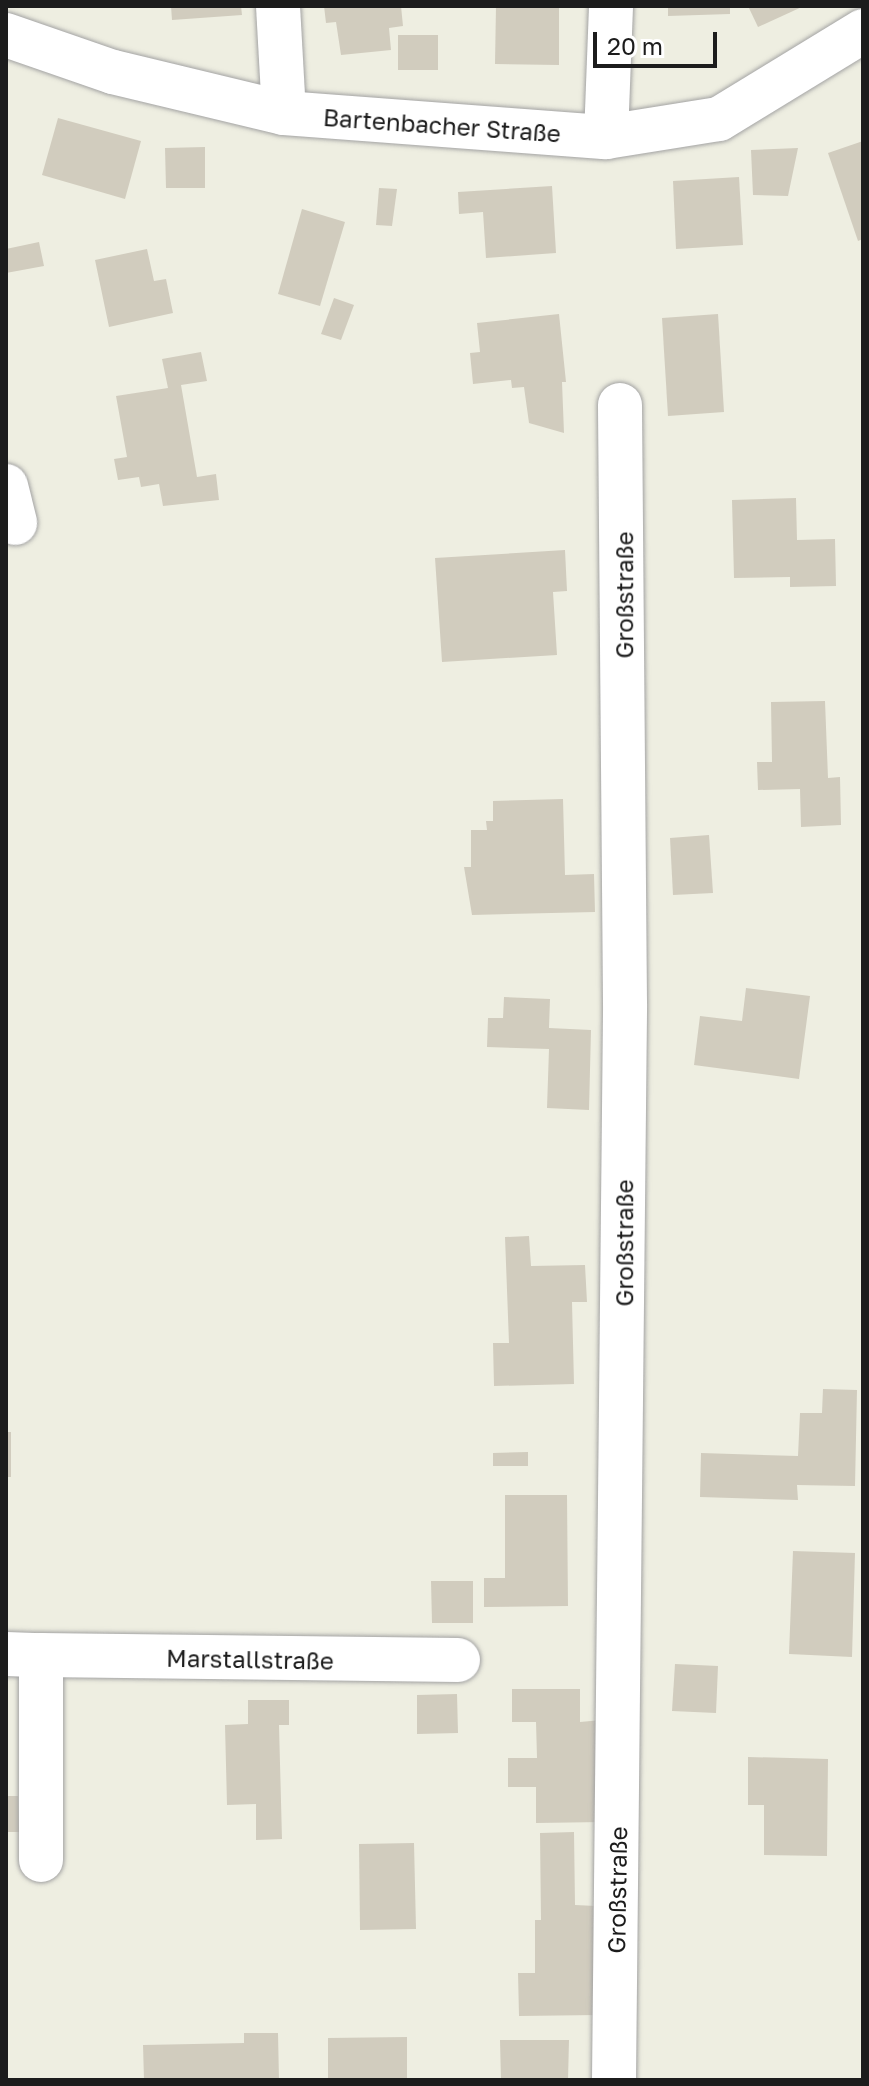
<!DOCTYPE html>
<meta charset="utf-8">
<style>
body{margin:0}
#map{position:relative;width:869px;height:2086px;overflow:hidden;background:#eeeee1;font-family:"Golos Text",sans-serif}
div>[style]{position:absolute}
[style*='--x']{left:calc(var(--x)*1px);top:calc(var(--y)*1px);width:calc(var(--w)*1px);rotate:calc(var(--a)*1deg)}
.building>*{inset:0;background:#d1ccbe}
.roads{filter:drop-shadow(0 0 2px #a3a3a3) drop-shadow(0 0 2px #a3a3a3)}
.minor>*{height:44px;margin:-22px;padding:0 22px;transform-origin:22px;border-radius:22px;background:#fff}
span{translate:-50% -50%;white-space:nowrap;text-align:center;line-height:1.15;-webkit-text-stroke:8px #fff;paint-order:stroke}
.street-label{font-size:24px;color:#1c1c1c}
.frame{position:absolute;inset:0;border:8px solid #1c1c1c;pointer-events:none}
.scale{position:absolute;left:593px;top:32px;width:124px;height:36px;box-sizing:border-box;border:4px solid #1c1c1c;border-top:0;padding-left:10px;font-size:24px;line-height:28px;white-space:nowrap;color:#1c1c1c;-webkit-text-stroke:6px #fff;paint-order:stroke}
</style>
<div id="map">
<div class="building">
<div style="clip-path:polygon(171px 6px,241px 6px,242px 15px,172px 20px)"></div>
<div style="clip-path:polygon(324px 6px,401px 6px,403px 26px,389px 28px,391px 50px,341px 55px,336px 22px,326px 23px)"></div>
<div style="clip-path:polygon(496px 6px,559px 6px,559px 65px,495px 64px)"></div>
<div style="clip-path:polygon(668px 6px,730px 6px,730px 14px,668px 16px)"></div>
<div style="clip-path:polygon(748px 6px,804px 6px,758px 27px)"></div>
<div style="clip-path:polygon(398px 35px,438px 35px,438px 70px,398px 70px)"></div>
<div style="clip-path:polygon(58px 118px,141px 141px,125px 199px,42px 175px)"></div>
<div style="clip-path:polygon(863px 141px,863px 239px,858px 241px,828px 153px)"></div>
<div style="clip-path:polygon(205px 147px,205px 188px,166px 188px,165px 148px)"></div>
<div style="clip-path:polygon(798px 148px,788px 196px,753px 195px,751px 150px)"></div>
<div style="clip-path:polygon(739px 177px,743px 245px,676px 249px,673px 181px)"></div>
<div style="clip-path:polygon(552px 186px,556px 253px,486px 258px,483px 212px,459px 214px,458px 192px)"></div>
<div style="clip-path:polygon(379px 188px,397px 189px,392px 226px,376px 225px)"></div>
<div style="clip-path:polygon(302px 209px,345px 222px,320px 306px,278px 294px)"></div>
<div style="clip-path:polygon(39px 242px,44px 266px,6px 273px,6px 249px)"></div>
<div style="clip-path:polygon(147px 249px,154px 281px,166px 279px,173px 313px,109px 327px,95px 260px)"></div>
<div style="clip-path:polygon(334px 298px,354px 305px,341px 340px,321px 334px)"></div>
<div style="clip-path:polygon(559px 314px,566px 382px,562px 382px,564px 433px,529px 423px,524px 387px,512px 388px,511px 380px,473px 384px,470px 353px,480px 352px,477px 323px)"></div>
<div style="clip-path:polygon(718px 314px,724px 412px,668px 416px,662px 318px)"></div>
<div style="clip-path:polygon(201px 352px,207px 381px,181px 385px,197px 477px,216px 474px,219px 500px,163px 506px,159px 484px,141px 487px,139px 477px,118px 480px,114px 459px,127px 457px,116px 396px,168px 388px,162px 359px)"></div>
<div style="clip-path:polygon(796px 498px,797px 540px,835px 539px,836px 586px,790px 587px,790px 577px,734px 578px,732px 500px)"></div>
<div style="clip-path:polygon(565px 550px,567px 591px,553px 592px,557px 655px,442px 662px,435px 558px)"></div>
<div style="clip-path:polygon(825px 701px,828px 778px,840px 777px,841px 825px,801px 827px,800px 789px,758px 790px,757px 762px,772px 762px,771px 702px)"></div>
<div style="clip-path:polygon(563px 799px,565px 875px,594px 874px,595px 912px,472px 915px,464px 867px,471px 867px,471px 830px,487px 830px,486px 821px,493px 821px,493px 801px)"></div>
<div style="clip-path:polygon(709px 835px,713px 893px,673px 895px,670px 838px)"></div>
<div style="clip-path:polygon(746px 988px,810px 996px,799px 1079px,694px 1065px,700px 1016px,742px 1021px)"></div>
<div style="clip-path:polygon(504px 997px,550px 999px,549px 1028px,591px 1030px,589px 1110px,547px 1108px,549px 1049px,487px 1047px,488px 1018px,503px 1018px)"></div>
<div style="clip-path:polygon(529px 1236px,531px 1266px,585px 1265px,587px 1302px,572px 1302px,574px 1384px,494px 1386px,493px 1343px,509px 1343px,505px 1237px)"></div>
<div style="clip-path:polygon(823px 1389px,857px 1390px,855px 1486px,797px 1485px,798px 1500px,700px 1497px,701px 1453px,798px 1456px,800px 1413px,822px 1413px)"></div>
<div style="clip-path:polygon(6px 1432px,11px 1432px,11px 1477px,6px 1477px)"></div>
<div style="clip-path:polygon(528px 1452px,528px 1466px,493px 1466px,493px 1453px)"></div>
<div style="clip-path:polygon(505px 1495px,567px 1495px,568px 1606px,484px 1607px,484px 1578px,505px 1578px)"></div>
<div style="clip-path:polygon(793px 1551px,855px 1553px,852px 1657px,789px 1654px)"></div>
<div style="clip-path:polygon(431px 1581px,473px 1581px,473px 1623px,432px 1623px)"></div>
<div style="clip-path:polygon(675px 1664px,718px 1666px,716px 1713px,672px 1711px)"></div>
<div style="clip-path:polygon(512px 1689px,580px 1689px,580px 1722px,602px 1720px,603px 1822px,536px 1823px,536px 1787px,508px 1787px,508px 1758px,537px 1758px,536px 1722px,512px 1722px)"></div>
<div style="clip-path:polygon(457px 1694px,458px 1733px,417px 1734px,417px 1695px)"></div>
<div style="clip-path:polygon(248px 1700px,289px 1700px,289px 1725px,279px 1725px,282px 1839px,256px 1840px,256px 1804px,227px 1805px,225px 1725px,248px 1724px)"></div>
<div style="clip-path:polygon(748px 1757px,828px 1759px,827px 1856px,764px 1855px,764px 1805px,748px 1805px)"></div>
<div style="clip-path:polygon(6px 1796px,18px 1796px,19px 1832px,6px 1832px)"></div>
<div style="clip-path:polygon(574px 1832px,575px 1905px,596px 1906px,597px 2015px,519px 2016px,518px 1973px,535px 1973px,535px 1920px,541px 1920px,540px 1833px)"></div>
<div style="clip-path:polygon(414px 1843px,416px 1929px,360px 1930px,359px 1844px)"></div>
<div style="clip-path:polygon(244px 2033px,278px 2033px,279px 2080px,144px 2080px,143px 2045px,244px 2043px)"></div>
<div style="clip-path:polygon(407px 2037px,407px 2080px,328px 2080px,328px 2038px)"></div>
<div style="clip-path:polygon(500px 2040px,569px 2040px,568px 2080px,501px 2080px)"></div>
</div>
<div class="roads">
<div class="minor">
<div style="--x:278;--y:6;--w:107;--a:86.8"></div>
<div style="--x:6;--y:35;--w:113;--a:19.1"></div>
<div style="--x:113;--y:72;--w:176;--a:13.5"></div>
<div style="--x:284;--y:113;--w:323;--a:4.3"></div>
<div style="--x:606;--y:137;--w:114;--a:-9.1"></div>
<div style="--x:719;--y:119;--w:169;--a:-31.4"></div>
<div style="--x:606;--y:137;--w:131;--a:-87.8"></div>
<div style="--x:6;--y:486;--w:38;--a:76"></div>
<div style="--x:6;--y:1654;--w:35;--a:2"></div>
<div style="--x:41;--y:1655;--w:205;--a:90"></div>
<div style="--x:41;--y:1655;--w:417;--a:0.7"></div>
<div style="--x:614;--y:2080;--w:1076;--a:-89.41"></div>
<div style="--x:625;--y:1004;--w:599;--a:-90.48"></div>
</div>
</div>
<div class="street-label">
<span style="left:442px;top:125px;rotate:4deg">Bartenbacher Straße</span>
<span style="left:624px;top:595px;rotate:-90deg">Großstraße</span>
<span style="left:624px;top:1243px;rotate:-90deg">Großstraße</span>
<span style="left:250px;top:1659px;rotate:1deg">Marstallstraße</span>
<span style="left:617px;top:1890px;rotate:-89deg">Großstraße</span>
</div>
<div class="frame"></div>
<div class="scale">20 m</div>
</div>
